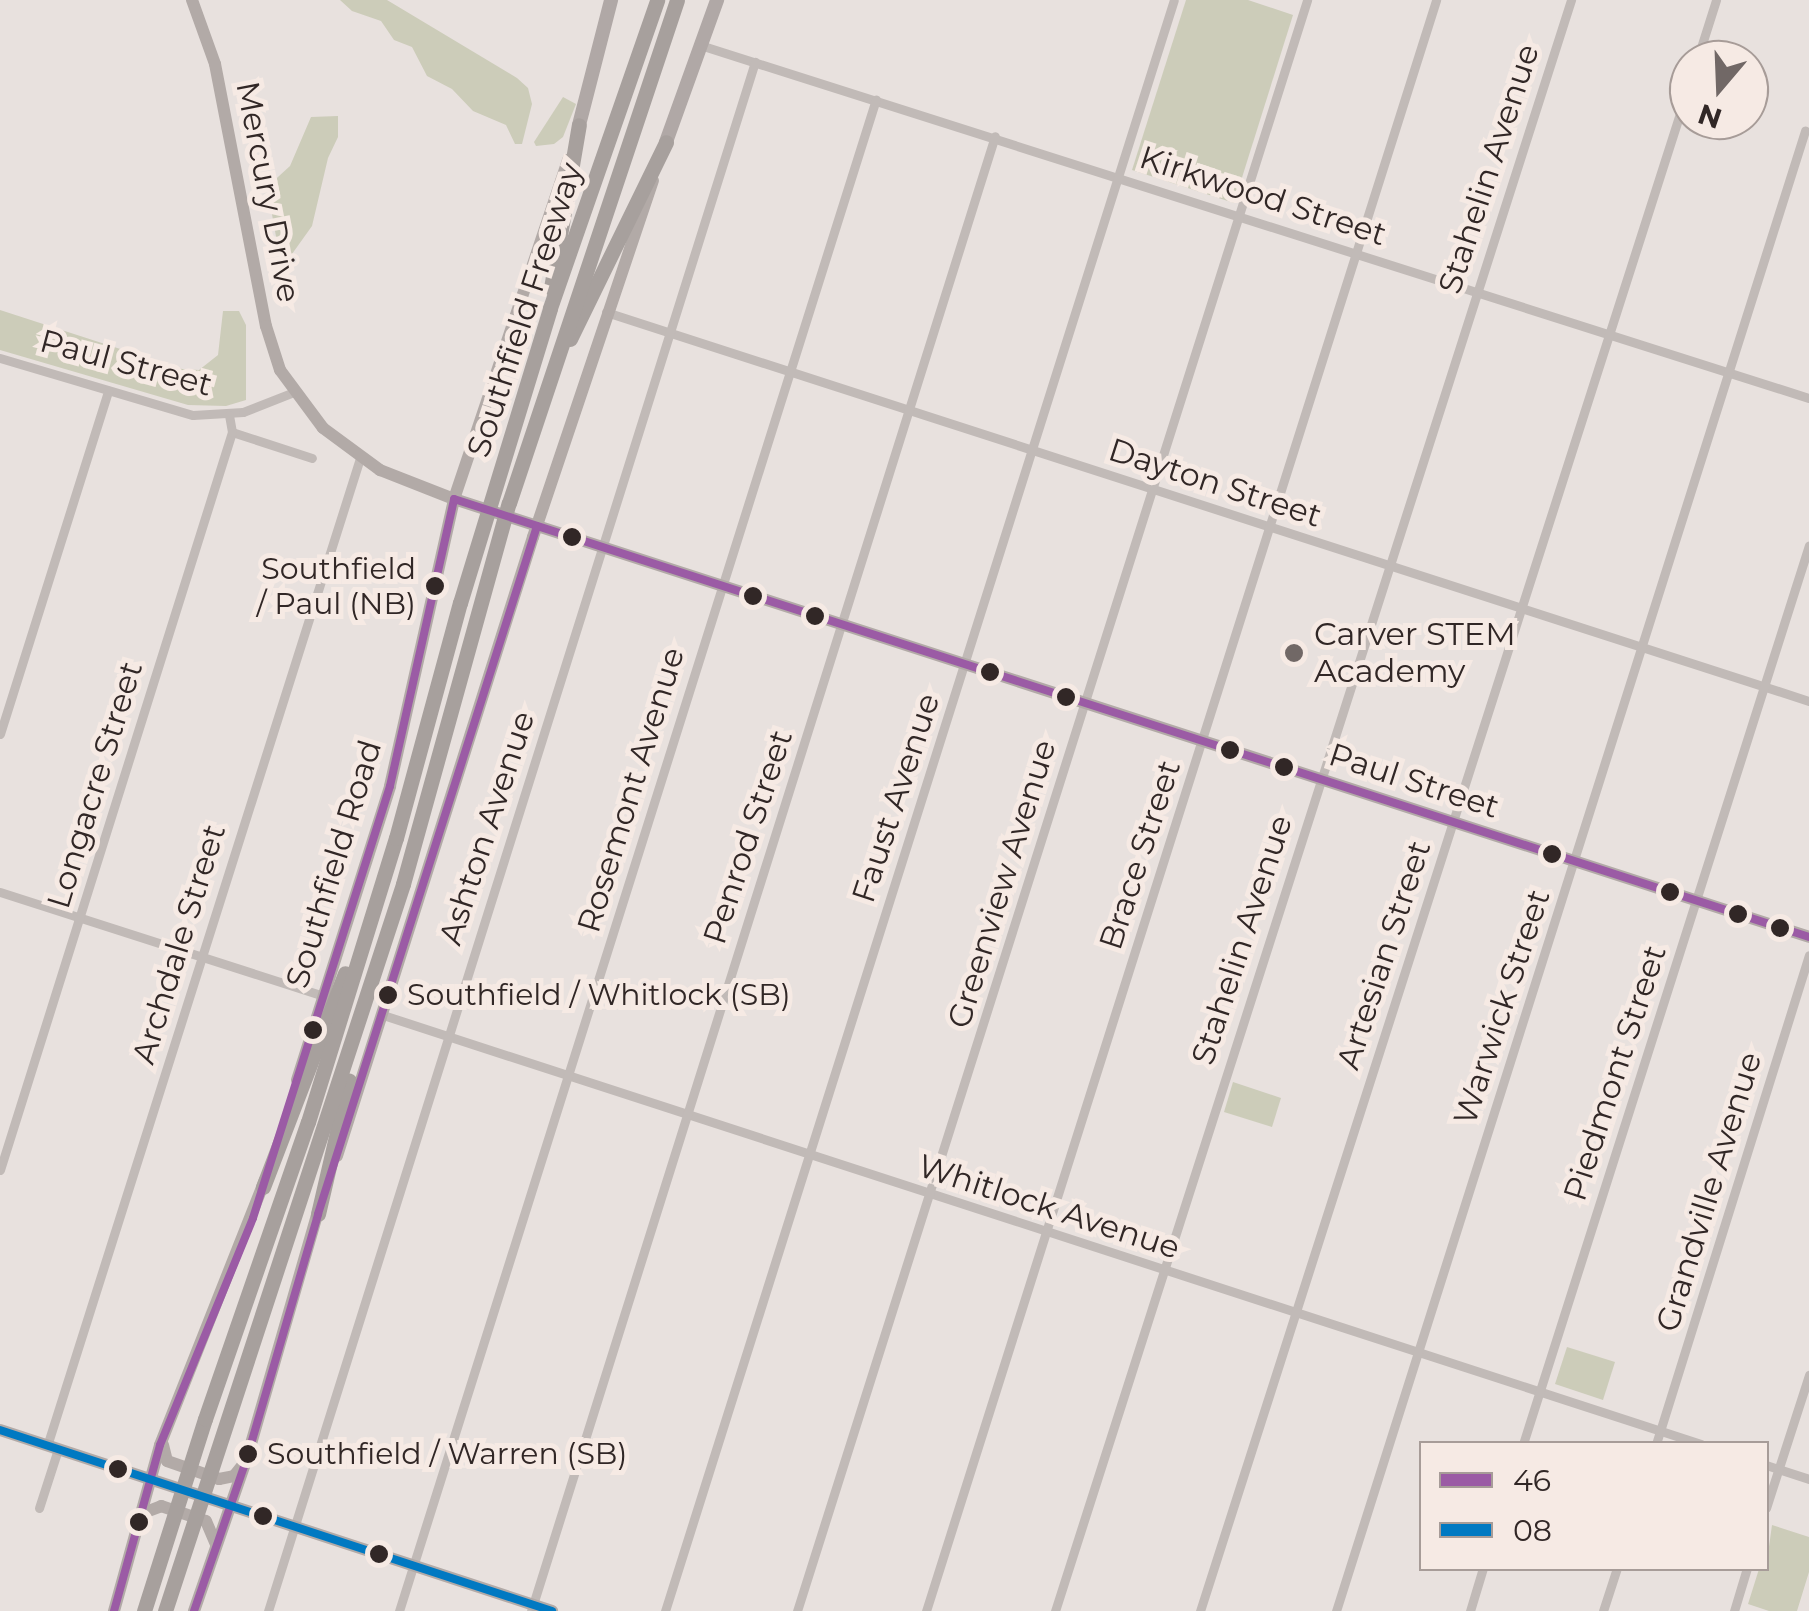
<!DOCTYPE html>
<style>
body{margin:0}
#map{position:relative;width:1809px;height:1611px;overflow:hidden;background:#e8e1de;font-family:Montserrat,sans-serif}
div>[style]{position:absolute}
[style*='--x']{left:calc(var(--x)*1px);top:calc(var(--y)*1px);width:calc(var(--w)*1px);rotate:calc(var(--a)*1deg)}
.green>*{inset:0;background:#ccccb9}
.street>*{height:9px;margin:-4.5px;padding:0 4.5px;transform-origin:4.5px;border-radius:4.5px;background:#c1bab7}
.secondary>*{height:12px;margin:-6px;padding:0 6px;transform-origin:6px;border-radius:6px;background:#b2aaa7}
.primary>*{height:14px;margin:-7px;padding:0 7px;transform-origin:7px;border-radius:7px;background:#b0a8a6}
.highway>*{height:15px;margin:-7.5px;padding:0 7.5px;transform-origin:7.5px;border-radius:7.5px;background:#a7a09d}
.bus-1>*{height:8px;margin:-4px;padding:0 4px;transform-origin:4px;border-radius:4px;background:#9b5ba5}
.bus-2>*{height:8px;margin:-4px;padding:0 4px;transform-origin:4px;border-radius:4px;background:#0079c2}
.dots>*{width:28px;height:28px;translate:-50% -50%;box-sizing:border-box;border:5px solid #f6eae4;border-radius:50%}
span{translate:-50% -50%;white-space:nowrap;text-align:center;line-height:1.15;-webkit-text-stroke:10px #f6eae4;paint-order:stroke}
.bus-label{font-size:30px;color:#312726}
.right{translate:-100% -50%;text-align:right}
.left{translate:0 -50%;text-align:left}
.street-label{font-size:32px;color:#312726}
.poi-label{font-size:32px;color:#312726}
.legend{position:absolute;left:1419px;top:1441px;width:350px;height:130px;box-sizing:border-box;background:#f6eae4;border:2px solid #a79c98;margin:0;padding:12px 18px;list-style:none;font-size:30px;color:#312726}
.legend li{display:flex;align-items:center;gap:20px;height:50px}
.legend b{width:50px;border:2px solid #a79c98}
.north{position:absolute;left:1669px;top:40px;width:100px;height:100px;box-sizing:border-box;background:#f6eae4;border:2px solid #a79c98;border-radius:50%;rotate:199deg;font-size:28px;font-weight:700;line-height:40px;text-align:center;color:#312726}
.north::after{content:'';display:block;margin:auto;width:35px;height:45px;background:#716866;clip-path:polygon(50% 0,100% 100%,50% 72%,0 100%)}
</style>
<div id="map">
<div class="green">
<div style="clip-path:polygon(340px 0,387px 0,517px 78px,528px 88px,532px 104px,522px 144px,515px 144px,506px 125px,473px 111px,452px 89px,427px 76px,412px 47px,394px 40px,381px 21px,352px 11px)"></div>
<div style="clip-path:polygon(1186px 0,1248px 0,1293px 15px,1234px 203px,1132px 170px)"></div>
<div style="clip-path:polygon(563px 97px,576px 104px,563px 137px,554px 144px,536px 146px,534px 142px)"></div>
<div style="clip-path:polygon(338px 116px,338px 137px,328px 158px,312px 226px,292px 254px,279px 253px,267px 187px,290px 166px,311px 117px)"></div>
<div style="clip-path:polygon(0 310px,182px 369px,199px 370px,218px 355px,223px 311px,239px 311px,246px 325px,246px 400px,226px 406px,188px 405px,0 350px)"></div>
<div style="clip-path:polygon(1233px 1082px,1281px 1098px,1272px 1127px,1224px 1112px)"></div>
<div style="clip-path:polygon(1567px 1347px,1615px 1362px,1603px 1400px,1555px 1384px)"></div>
<div style="clip-path:polygon(1772px 1525px,1809px 1537px,1809px 1572px,1797px 1611px,1769px 1611px,1748px 1604px,1759px 1569px,1766px 1568px)"></div>
</div>
<div class="street">
<div style="--x:700;--y:45;--w:1164;--a:17.66"></div>
<div style="--x:1697;--y:60;--w:63;--a:-72.4"></div>
<div style="--x:606;--y:312;--w:1264;--a:17.92"></div>
<div style="--x:0;--y:358;--w:201;--a:16.5"></div>
<div style="--x:193;--y:415;--w:50;--a:-3.4"></div>
<div style="--x:243;--y:412;--w:55;--a:-21.4"></div>
<div style="--x:232;--y:432;--w:84;--a:18"></div>
<div style="--x:0;--y:734;--w:360;--a:-72.5"></div>
<div style="--x:0;--y:892;--w:340;--a:17.8"></div>
<div style="--x:383;--y:1015;--w:1386;--a:18.03"></div>
<div style="--x:0;--y:1170;--w:774;--a:-72.55"></div>
<div style="--x:232;--y:432;--w:17;--a:-100"></div>
<div style="--x:1523;--y:1444;--w:943;--a:-72.35"></div>
<div style="--x:1656;--y:1444;--w:512;--a:-72.63"></div>
<div style="--x:47;--y:1446;--w:1036;--a:-72.42"></div>
<div style="--x:1766;--y:1465;--w:45;--a:18"></div>
<div style="--x:39;--y:1508;--w:62;--a:-72.1"></div>
<div style="--x:1766;--y:1508;--w:140;--a:-72.1"></div>
<div style="--x:268;--y:1611;--w:1624;--a:-72.55"></div>
<div style="--x:399;--y:1611;--w:1585;--a:-72.49"></div>
<div style="--x:531;--y:1611;--w:1546;--a:-72.54"></div>
<div style="--x:665;--y:1611;--w:1689;--a:-72.47"></div>
<div style="--x:797;--y:1611;--w:1690;--a:-72.43"></div>
<div style="--x:926;--y:1611;--w:1690;--a:-72.43"></div>
<div style="--x:1055;--y:1611;--w:1692;--a:-72.24"></div>
<div style="--x:1200;--y:1611;--w:1602;--a:-72.23"></div>
<div style="--x:1336;--y:1611;--w:1553;--a:-72.42"></div>
<div style="--x:1470;--y:1611;--w:45;--a:-73.2"></div>
<div style="--x:1603;--y:1611;--w:45;--a:-72"></div>
<div style="--x:1734;--y:1611;--w:45;--a:-73.2"></div>
</div>
<div class="secondary">
<div style="--x:192;--y:0;--w:68;--a:70.2"></div>
<div style="--x:215;--y:64;--w:267;--a:79"></div>
<div style="--x:266;--y:326;--w:46;--a:72.3"></div>
<div style="--x:280;--y:370;--w:72;--a:53.4"></div>
<div style="--x:323;--y:428;--w:71;--a:36.4"></div>
<div style="--x:380;--y:470;--w:79;--a:21.4"></div>
<div style="--x:454;--y:499;--w:1424;--a:17.91"></div>
<div style="--x:297;--y:1080;--w:308;--a:-72.4"></div>
<div style="--x:390;--y:786;--w:294;--a:-77.4"></div>
<div style="--x:454;--y:499;--w:358;--a:-71.4"></div>
<div style="--x:337;--y:1156;--w:649;--a:-72.43"></div>
<div style="--x:533;--y:537;--w:376;--a:-71.4"></div>
<div style="--x:0;--y:1430;--w:581;--a:18.15"></div>
<div style="--x:163;--y:1445;--w:16;--a:76"></div>
<div style="--x:167;--y:1461;--w:55;--a:19.1"></div>
<div style="--x:219;--y:1479;--w:15;--a:-11"></div>
<div style="--x:234;--y:1476;--w:13;--a:-51"></div>
<div style="--x:138;--y:1515;--w:25;--a:-21"></div>
<div style="--x:161;--y:1506;--w:47;--a:18.4"></div>
<div style="--x:206;--y:1521;--w:25;--a:67"></div>
<div style="--x:114;--y:1611;--w:172;--a:-74.5"></div>
<div style="--x:160;--y:1445;--w:285;--a:-68.4"></div>
<div style="--x:194;--y:1611;--w:159;--a:-70.9"></div>
<div style="--x:246;--y:1461;--w:263;--a:-73.9"></div>
</div>
<div class="primary">
<div style="--x:579;--y:125;--w:129;--a:-75.6"></div>
<div style="--x:666;--y:142;--w:151;--a:-70.2"></div>
</div>
<div class="highway">
<div style="--x:551;--y:288;--w:165;--a:-80.3"></div>
<div style="--x:570;--y:339;--w:219;--a:-64"></div>
<div style="--x:263;--y:1187;--w:229;--a:-69"></div>
<div style="--x:318;--y:1214;--w:137;--a:-76.9"></div>
<div style="--x:144;--y:1611;--w:201;--a:-72.4"></div>
<div style="--x:205;--y:1419;--w:314;--a:-70.9"></div>
<div style="--x:308;--y:1122;--w:297;--a:-72.8"></div>
<div style="--x:396;--y:838;--w:244;--a:-74.8"></div>
<div style="--x:460;--y:603;--w:308;--a:-73"></div>
<div style="--x:550;--y:308;--w:326;--a:-70.8"></div>
<div style="--x:165;--y:1611;--w:765;--a:-71.87"></div>
<div style="--x:403;--y:884;--w:395;--a:-74.5"></div>
<div style="--x:509;--y:503;--w:530;--a:-71.53"></div>
</div>
<div class="bus-1">
<div style="--x:114;--y:1611;--w:172;--a:-74.5"></div>
<div style="--x:160;--y:1445;--w:245;--a:-67.7"></div>
<div style="--x:253;--y:1218;--w:453;--a:-72.4"></div>
<div style="--x:390;--y:786;--w:294;--a:-77.4"></div>
<div style="--x:454;--y:499;--w:1424;--a:17.91"></div>
<div style="--x:194;--y:1611;--w:159;--a:-70.9"></div>
<div style="--x:246;--y:1461;--w:257;--a:-73.7"></div>
<div style="--x:318;--y:1214;--w:722;--a:-72.34"></div>
</div>
<div class="bus-2">
<div style="--x:0;--y:1430;--w:581;--a:18.15"></div>
</div>
<div class="dots">
<div style="left:572px;top:537px;background:#312726"></div>
<div style="left:435px;top:586px;background:#312726"></div>
<div style="left:753px;top:596px;background:#312726"></div>
<div style="left:815px;top:616px;background:#312726"></div>
<div style="left:1294px;top:653px;background:#716866"></div>
<div style="left:990px;top:672px;background:#312726"></div>
<div style="left:1066px;top:697px;background:#312726"></div>
<div style="left:1230px;top:750px;background:#312726"></div>
<div style="left:1284px;top:767px;background:#312726"></div>
<div style="left:1552px;top:854px;background:#312726"></div>
<div style="left:1670px;top:892px;background:#312726"></div>
<div style="left:1738px;top:914px;background:#312726"></div>
<div style="left:1780px;top:928px;background:#312726"></div>
<div style="left:388px;top:995px;background:#312726"></div>
<div style="left:313px;top:1030px;background:#312726"></div>
<div style="left:248px;top:1454px;background:#312726"></div>
<div style="left:118px;top:1469px;background:#312726"></div>
<div style="left:263px;top:1516px;background:#312726"></div>
<div style="left:139px;top:1522px;background:#312726"></div>
<div style="left:379px;top:1554px;background:#312726"></div>
</div>
<div class="bus-label">
<span class="right" style="left:416px;top:586px">Southfield<br>/ Paul (NB)</span>
<span class="left" style="left:407px;top:995px">Southfield / Whitlock (SB)</span>
<span class="left" style="left:267px;top:1454px">Southfield / Warren (SB)</span>
</div>
<div class="street-label">
<span style="left:1489px;top:169px;rotate:-72deg">Stahelin Avenue</span>
<span style="left:268px;top:192px;rotate:79deg">Mercury Drive</span>
<span style="left:1263px;top:196px;rotate:18deg">Kirkwood Street</span>
<span style="left:525px;top:310px;rotate:-72deg">Southfield Freeway</span>
<span style="left:126px;top:363px;rotate:15deg">Paul Street</span>
<span style="left:1215px;top:483px;rotate:18deg">Dayton Street</span>
<span style="left:1414px;top:781px;rotate:18deg">Paul Street</span>
<span style="left:95px;top:785px;rotate:-73deg">Longacre Street</span>
<span style="left:631px;top:790px;rotate:-73deg">Rosemont Avenue</span>
<span style="left:896px;top:798px;rotate:-72deg">Faust Avenue</span>
<span style="left:487px;top:828px;rotate:-72deg">Ashton Avenue</span>
<span style="left:748px;top:837px;rotate:-72deg">Penrod Street</span>
<span style="left:1140px;top:855px;rotate:-72deg">Brace Street</span>
<span style="left:334px;top:864px;rotate:-73deg">Southfield Road</span>
<span style="left:1002px;top:884px;rotate:-73deg">Greenview Avenue</span>
<span style="left:1242px;top:940px;rotate:-72deg">Stahelin Avenue</span>
<span style="left:179px;top:944px;rotate:-73deg">Archdale Street</span>
<span style="left:1384px;top:955px;rotate:-72deg">Artesian Street</span>
<span style="left:1502px;top:1007px;rotate:-72deg">Warwick Street</span>
<span style="left:1615px;top:1073px;rotate:-72deg">Piedmont Street</span>
<span style="left:1709px;top:1192px;rotate:-73deg">Grandville Avenue</span>
<span style="left:1049px;top:1207px;rotate:18deg">Whitlock Avenue</span>
</div>
<div class="poi-label">
<span class="left" style="left:1314px;top:653px">Carver STEM<br>Academy</span>
</div>
<ul class="legend">
<li><b style="height:12px;background:#9b5ba5"></b>46</li>
<li><b style="height:12px;background:#0079c2"></b>08</li>
</ul>
<div class="north">N</div>
</div>
